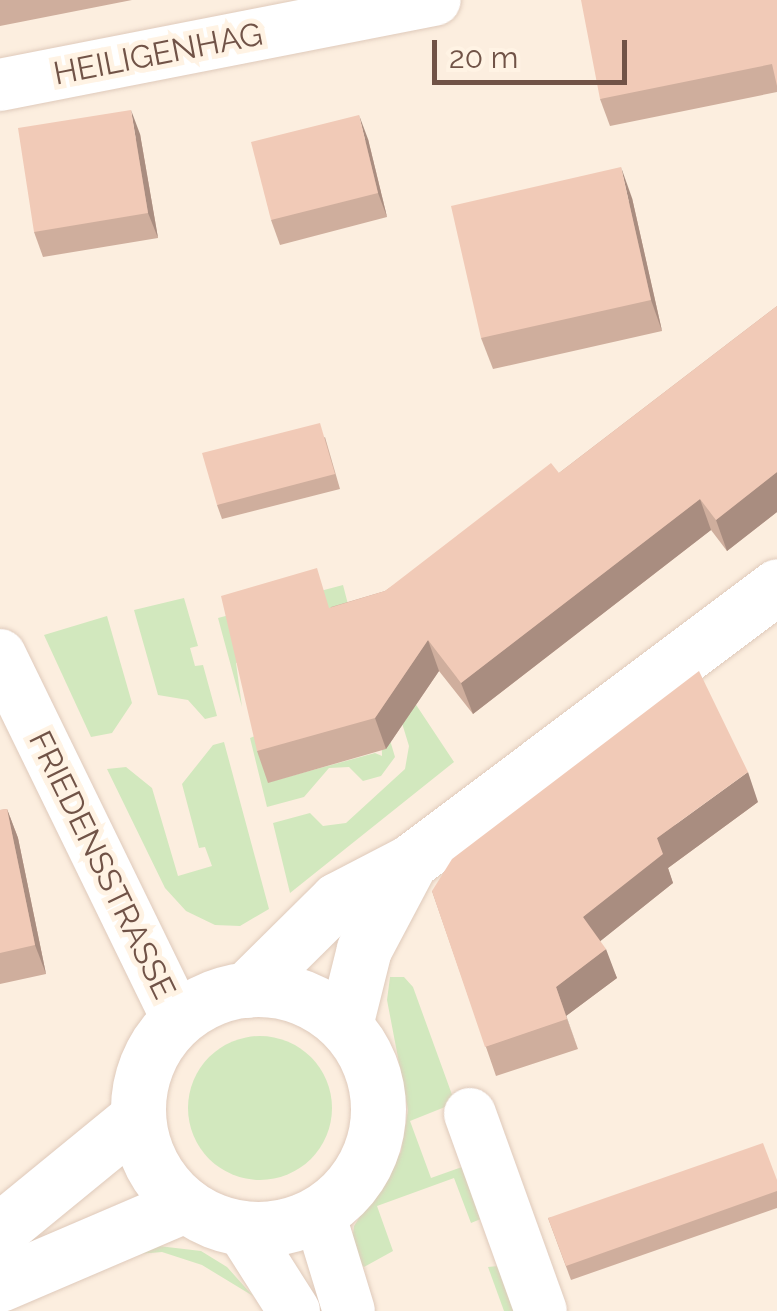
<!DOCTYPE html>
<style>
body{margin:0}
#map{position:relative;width:777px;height:1311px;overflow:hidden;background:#fceedf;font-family:Raleway,sans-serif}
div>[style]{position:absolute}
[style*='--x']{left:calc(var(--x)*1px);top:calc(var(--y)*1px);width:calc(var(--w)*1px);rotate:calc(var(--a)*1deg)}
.green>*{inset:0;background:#d2e8be}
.round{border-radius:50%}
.roads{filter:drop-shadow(0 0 2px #dfcabb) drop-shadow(0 0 2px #dfcabb)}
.minor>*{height:52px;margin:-26px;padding:0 26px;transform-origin:26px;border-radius:26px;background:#fff}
.secondary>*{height:55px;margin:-27.5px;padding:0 27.5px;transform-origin:27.5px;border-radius:27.5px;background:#fff}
.secondary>.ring{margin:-27.5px;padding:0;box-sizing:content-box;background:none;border:55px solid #fff;border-radius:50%}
.wall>*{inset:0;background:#cfae9d}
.shaded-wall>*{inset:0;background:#a98d80}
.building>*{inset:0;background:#f1cab7}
span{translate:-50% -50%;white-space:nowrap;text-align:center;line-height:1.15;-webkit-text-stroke:10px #fff3e4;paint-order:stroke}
.street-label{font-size:32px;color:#715347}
.scale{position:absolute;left:432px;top:40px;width:195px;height:45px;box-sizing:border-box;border:5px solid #715347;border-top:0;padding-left:12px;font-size:30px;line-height:35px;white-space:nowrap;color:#715347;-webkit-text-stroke:8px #fff3e4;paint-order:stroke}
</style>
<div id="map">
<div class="green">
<div style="clip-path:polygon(343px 585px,356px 635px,236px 663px,242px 707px,218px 618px)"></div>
<div style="clip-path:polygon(184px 598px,198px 646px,190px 648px,195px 666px,203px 665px,217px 716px,205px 719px,188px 700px,158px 695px,134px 610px)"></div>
<div style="clip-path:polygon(107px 616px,132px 703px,112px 733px,91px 737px,44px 635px)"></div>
<div style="clip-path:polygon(393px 670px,454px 762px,290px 893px,273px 823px,310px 813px,323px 826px,346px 823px,405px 769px,409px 746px,386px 671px)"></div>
<div style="clip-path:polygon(381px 710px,395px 757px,381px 776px,363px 781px,349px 767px,329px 768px,304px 797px,267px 807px,250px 738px,255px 736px,269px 782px,375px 753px,382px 756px)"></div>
<div style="clip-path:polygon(224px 742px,269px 909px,240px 926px,215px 925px,186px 911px,165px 888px,107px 769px,126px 767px,152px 788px,178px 876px,212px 866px,205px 847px,199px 848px,182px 784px,213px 745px)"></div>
<div style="clip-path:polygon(390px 977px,404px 977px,413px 987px,455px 1103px,410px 1121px,431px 1178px,476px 1162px,493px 1214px,471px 1223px,454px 1178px,377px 1206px,393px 1251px,364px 1267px,351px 1253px,354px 1226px,401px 1152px,408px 1110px,387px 1000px)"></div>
<div class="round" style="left:188px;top:1036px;width:144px;height:144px"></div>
<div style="clip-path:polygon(150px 1245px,201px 1251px,227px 1267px,253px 1296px,202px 1265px,162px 1252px,138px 1254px)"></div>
<div style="clip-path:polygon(498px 1266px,525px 1311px,504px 1311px,488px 1267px)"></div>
</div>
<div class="roads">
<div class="minor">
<div style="--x:0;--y:85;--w:443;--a:-11.1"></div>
<div style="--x:0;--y:655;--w:406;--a:64"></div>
<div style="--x:470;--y:1114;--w:209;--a:70.2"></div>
<div style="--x:319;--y:1213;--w:102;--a:73"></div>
<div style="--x:242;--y:1229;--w:97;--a:57.6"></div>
</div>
<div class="secondary">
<div class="ring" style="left:138px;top:989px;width:185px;height:185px"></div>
<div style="--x:246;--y:990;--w:128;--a:-44.7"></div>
<div style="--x:337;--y:900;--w:82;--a:-27.5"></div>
<div style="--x:410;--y:862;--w:459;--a:-36.9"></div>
<div style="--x:345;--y:1025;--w:78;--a:-76"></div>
<div style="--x:364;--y:949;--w:98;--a:-62.1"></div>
<div style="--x:0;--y:1230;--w:178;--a:-39.3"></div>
<div style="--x:0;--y:1284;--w:200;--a:-23.2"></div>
</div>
</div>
<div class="wall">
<div style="clip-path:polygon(0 0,132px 0,0 26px)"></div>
<div style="clip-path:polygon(777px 0,777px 92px,610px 126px,600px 99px)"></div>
<div style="clip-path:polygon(140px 134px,158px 238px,43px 257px,34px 232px)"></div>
<div style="clip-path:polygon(368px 139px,387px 217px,280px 245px,271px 220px)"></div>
<div style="clip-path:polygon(632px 198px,662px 331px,493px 369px,481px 338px)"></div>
<div style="clip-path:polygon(777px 306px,777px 512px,727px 551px,711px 530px,473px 714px,439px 671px,386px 749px,268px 783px,257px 751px,331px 607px,385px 591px,559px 473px)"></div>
<div style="clip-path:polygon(325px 437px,340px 489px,222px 519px,217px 505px)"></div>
<div style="clip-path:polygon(758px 802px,668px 868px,673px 883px,600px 941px,617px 978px,566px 1016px,578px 1049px,496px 1076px,432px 891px)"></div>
<div style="clip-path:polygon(7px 809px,18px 838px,46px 974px,0 984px,0 810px)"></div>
<div style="clip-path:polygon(777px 1180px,777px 1208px,571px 1280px,548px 1218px)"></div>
</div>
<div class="shaded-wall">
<div style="clip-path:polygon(131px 110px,140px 134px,158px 238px,148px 213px)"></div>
<div style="clip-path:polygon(359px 115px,368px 139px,387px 217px,378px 193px)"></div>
<div style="clip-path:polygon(621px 167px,632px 198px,662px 331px,651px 300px)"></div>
<div style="clip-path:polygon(777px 472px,777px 512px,727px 551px,716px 520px)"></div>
<div style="clip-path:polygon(700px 499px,711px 530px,473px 714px,461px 683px)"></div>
<div style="clip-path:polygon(428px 640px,439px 671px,386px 749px,375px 718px)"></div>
<div style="clip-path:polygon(748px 772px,758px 802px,668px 868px,673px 883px,593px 947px,583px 917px,657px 838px)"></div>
<div style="clip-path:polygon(7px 809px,18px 838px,46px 974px,35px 945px)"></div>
<div style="clip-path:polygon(606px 949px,617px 978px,566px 1016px,578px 1049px,556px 987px)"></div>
</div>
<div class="building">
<div style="clip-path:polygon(581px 0,777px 0,777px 86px,772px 64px,600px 99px)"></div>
<div style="clip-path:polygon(131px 110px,148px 213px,34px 232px,18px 128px)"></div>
<div style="clip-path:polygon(359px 115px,378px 193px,271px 220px,251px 142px)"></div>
<div style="clip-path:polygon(621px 167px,651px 300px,481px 338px,451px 206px)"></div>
<div style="clip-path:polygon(777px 306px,777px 472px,716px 520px,700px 499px,461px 683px,428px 640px,375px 718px,257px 751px,221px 596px,317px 568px,329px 608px,385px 591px,551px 463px,559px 473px)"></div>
<div style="clip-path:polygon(320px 423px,335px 474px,217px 505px,202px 453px)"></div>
<div style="clip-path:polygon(699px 671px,748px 772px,657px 838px,663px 854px,583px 917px,606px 949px,556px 987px,567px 1019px,485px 1047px,432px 891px,452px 859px)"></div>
<div style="clip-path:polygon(7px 809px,35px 945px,0 953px,0 810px)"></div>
<div style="clip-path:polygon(763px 1143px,777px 1180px,777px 1191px,566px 1266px,548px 1218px)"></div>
</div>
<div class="street-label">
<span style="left:158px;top:54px;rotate:-11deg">HEILIGENHAG</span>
<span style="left:102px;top:865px;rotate:64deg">FRIEDENSSTRASSE</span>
</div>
<div class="scale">20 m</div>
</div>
